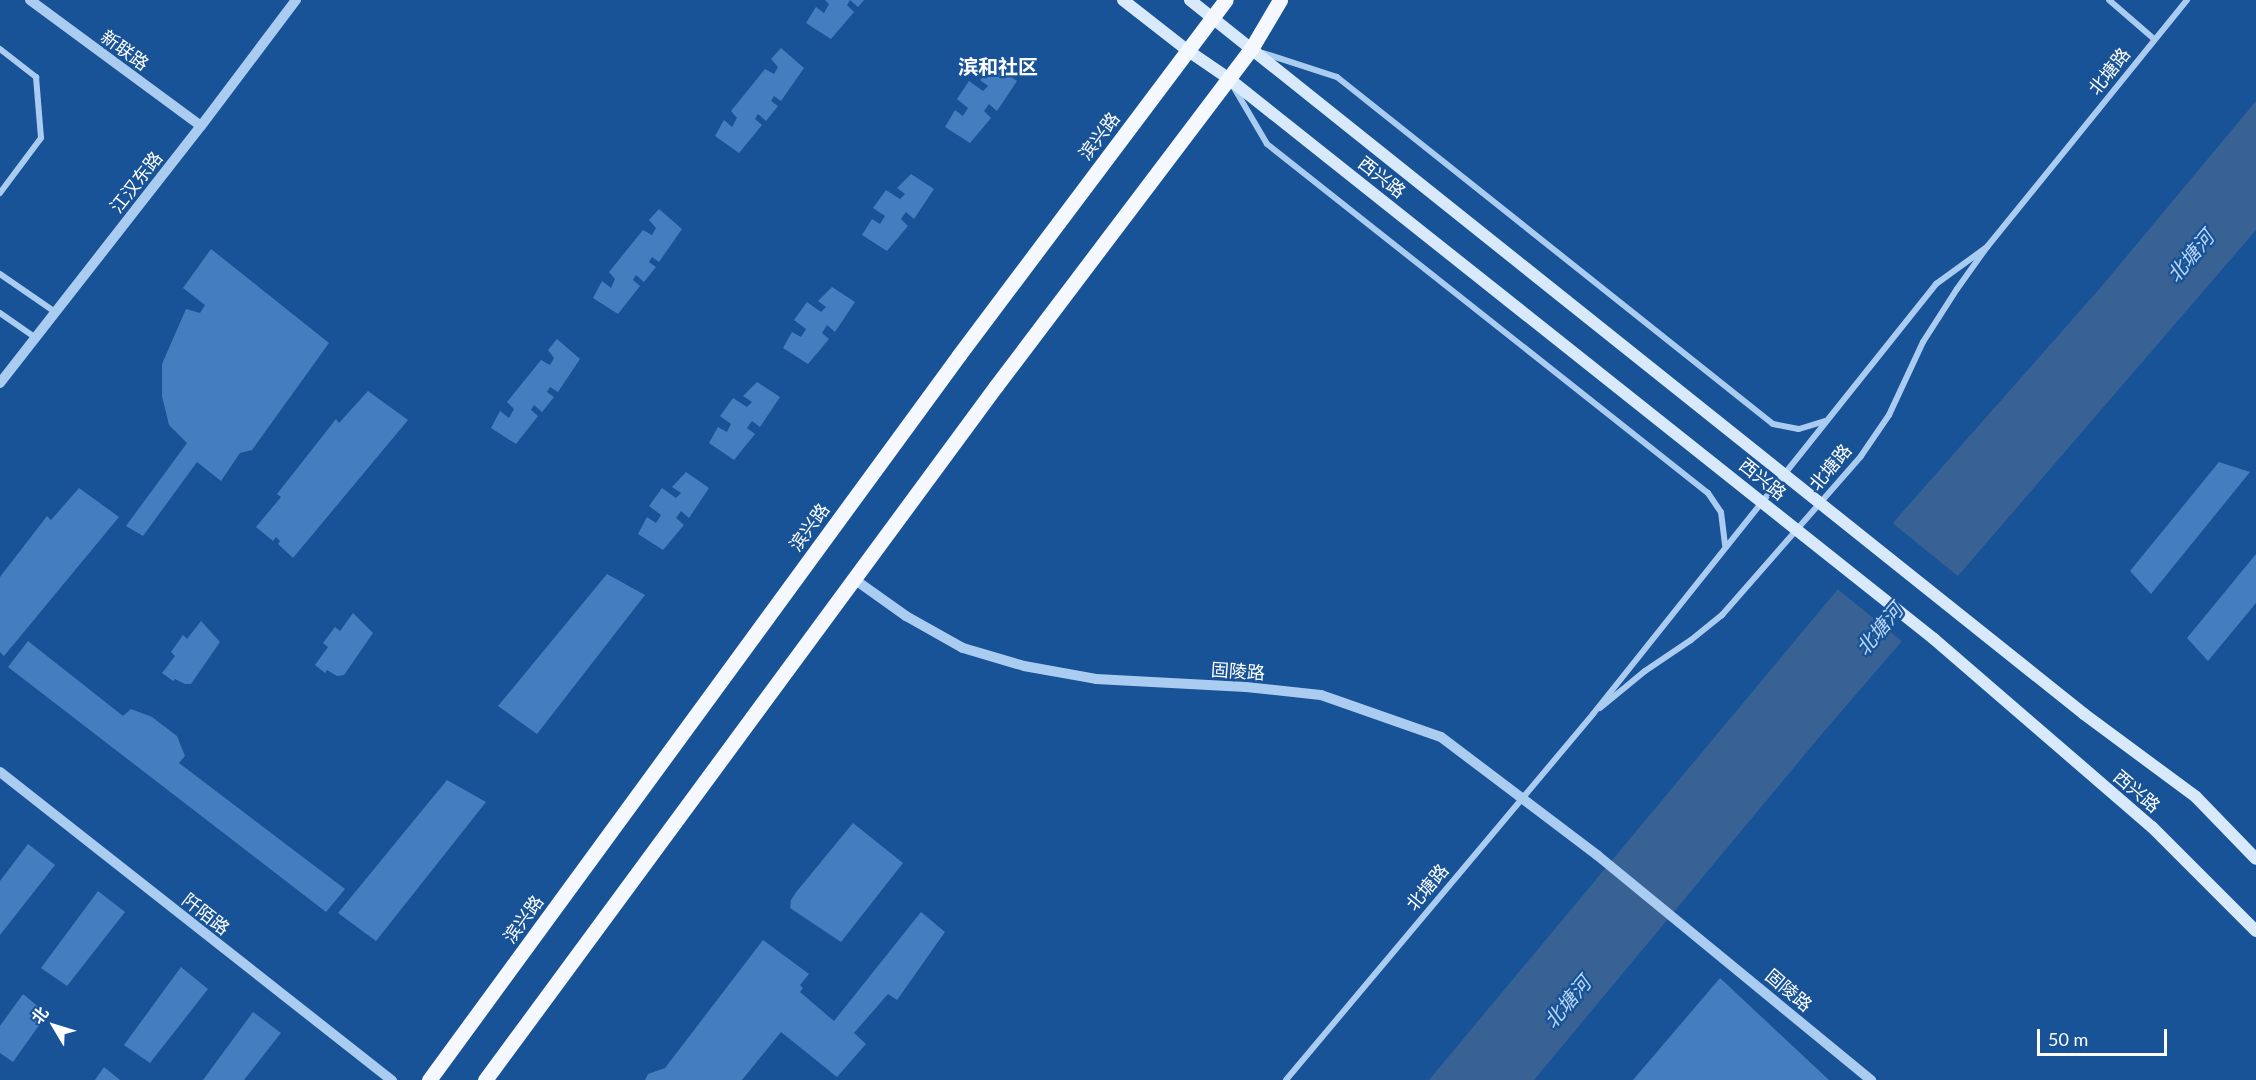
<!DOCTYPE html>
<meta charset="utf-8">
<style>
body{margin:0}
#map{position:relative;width:2256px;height:1080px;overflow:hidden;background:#185297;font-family:Lato,"Noto Sans SC",sans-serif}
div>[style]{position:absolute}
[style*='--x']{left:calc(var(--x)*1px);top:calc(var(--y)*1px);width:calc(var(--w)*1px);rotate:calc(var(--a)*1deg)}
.water>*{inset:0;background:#386294}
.pier>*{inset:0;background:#185297}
.building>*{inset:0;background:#457ebf}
.minor>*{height:6px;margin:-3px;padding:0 3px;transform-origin:3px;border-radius:3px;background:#abccf1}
.tertiary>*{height:10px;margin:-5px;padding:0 5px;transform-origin:5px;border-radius:5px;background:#abccf1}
.secondary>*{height:12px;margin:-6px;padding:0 6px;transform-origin:6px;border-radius:6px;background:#d9e9fc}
.primary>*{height:15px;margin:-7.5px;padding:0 7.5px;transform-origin:7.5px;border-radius:7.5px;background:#f5f9ff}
span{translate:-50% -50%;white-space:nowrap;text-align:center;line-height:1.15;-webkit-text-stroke:4.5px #185297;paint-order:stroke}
.street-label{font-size:18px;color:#fff}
.neighbourhood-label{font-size:20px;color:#fff;font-weight:700}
.water-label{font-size:20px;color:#b7d6f8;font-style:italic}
.north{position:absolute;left:24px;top:996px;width:60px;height:60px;-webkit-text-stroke:4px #185297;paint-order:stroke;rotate:308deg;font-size:16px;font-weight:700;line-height:24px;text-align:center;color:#fff}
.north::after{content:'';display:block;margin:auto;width:21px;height:27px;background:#fff;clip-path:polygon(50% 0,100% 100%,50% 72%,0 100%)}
.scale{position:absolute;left:2037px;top:1029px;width:130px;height:27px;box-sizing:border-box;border:3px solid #fff;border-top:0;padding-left:8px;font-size:18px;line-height:21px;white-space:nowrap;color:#fff;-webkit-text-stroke:4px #185297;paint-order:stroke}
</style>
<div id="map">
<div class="water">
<div style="clip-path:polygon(2256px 101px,2256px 230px,1821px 735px,1534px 1080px,1429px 1080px,1898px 517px,2101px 287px)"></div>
</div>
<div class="pier">
<div style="clip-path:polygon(1890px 521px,1959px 577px,1904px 643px,1835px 587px)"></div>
</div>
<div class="building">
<div style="clip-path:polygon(825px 0,864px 0,858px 7px,850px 0,847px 5px,854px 12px,831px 39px,806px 23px,816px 7px,824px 13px,829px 4px)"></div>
<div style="clip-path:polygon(781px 48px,804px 68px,781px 101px,774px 96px,771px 101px,778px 106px,766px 121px,758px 114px,755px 119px,762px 125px,739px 153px,715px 136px,724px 120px,732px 127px,737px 118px,731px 111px,765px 69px,774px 74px,778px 67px,771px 59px)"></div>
<div style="clip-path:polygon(994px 65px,1017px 81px,997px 111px,989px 104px,984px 111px,991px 118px,970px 143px,945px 127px,955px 110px,963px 116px,968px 108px,957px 99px,969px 81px,983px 91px,988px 86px,980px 80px)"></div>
<div style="clip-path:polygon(911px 174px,934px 189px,914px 219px,906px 212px,901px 219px,908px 226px,887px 251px,862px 235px,872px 219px,880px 224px,885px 216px,873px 208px,886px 190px,900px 199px,905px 194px,897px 188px)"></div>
<div style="clip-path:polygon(659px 209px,682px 229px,659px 262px,652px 257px,649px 262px,656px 267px,644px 282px,636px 275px,633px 280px,640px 286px,618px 314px,593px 298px,602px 281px,611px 288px,615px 279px,609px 272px,643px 230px,652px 235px,656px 228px,649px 220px)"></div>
<div style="clip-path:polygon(211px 249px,329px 343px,252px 450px,240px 453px,221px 481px,197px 462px,143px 536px,126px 526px,187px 443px,169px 425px,162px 396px,162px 364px,186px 309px,200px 313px,205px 305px,183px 288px)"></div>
<div style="clip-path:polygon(832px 287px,855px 302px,835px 332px,827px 325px,822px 333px,829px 339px,808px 364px,783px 348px,792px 332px,801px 337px,806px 329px,794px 320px,807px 302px,821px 312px,826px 307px,818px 301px)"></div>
<div style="clip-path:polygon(557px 339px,580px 359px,558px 392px,550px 387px,547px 392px,554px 397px,542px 412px,534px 405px,531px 410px,538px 416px,516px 444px,491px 428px,500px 411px,509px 418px,514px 409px,507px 402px,541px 360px,550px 365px,554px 358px,548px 350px)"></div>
<div style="clip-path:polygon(757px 382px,780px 397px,760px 427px,752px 421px,747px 428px,755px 434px,734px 460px,709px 443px,718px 427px,727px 432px,731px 424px,720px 416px,733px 398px,747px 407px,752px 402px,743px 396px)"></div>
<div style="clip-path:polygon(368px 391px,408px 420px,293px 558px,278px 544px,280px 541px,276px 537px,273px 541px,256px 527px,281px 497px,277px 494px,336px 419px,339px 423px)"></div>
<div style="clip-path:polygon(2219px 462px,2250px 472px,2151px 594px,2130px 571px)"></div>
<div style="clip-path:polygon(686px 472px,709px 488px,689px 518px,681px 511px,676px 518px,684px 525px,663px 550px,638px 534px,647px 517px,656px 523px,661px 515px,649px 506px,662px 488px,676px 498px,681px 493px,672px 487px)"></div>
<div style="clip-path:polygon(79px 488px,119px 517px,4px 656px,0 652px,0 577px,47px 516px,51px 520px)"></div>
<div style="clip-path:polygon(2256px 554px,2256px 603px,2208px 661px,2187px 638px)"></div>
<div style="clip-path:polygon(607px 574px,645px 595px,537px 734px,498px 706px)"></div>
<div style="clip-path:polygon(353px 613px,373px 633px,344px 675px,337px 676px,327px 670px,325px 673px,315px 665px,328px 647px,323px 643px,335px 627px,340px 631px)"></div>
<div style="clip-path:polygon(201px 621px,220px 642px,191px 684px,185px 684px,175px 679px,173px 681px,162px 673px,175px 656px,171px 652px,183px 635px,187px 639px)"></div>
<div style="clip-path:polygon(28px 641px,123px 716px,131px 709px,152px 717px,177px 736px,185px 756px,179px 763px,345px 889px,326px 912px,8px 667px)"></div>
<div style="clip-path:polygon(447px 780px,486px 802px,376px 941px,338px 913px)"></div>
<div style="clip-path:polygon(853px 823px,903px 863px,841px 942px,790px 908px,791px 900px,797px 891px)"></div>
<div style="clip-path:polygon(28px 844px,55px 865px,0 935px,0 881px)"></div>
<div style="clip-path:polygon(98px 891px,125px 912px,67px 986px,41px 968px)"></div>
<div style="clip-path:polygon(921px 912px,945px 932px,897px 1000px,888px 994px,854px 1033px,866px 1044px,837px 1077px,781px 1032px,742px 1080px,645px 1080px,648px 1074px,665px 1068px,763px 940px,809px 974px,800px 985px,803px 988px,800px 992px,834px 1021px)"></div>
<div style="clip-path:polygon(181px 967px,208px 989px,150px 1063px,124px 1045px)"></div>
<div style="clip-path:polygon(1720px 978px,1829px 1080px,1633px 1080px)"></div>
<div style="clip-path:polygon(23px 994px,47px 1014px,13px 1062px,0 1053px,0 1026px)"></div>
<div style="clip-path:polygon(253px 1012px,281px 1033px,244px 1080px,203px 1080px)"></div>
<div style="clip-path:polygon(104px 1067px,120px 1080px,95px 1080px)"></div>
</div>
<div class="minor">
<div style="--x:2109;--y:0;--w:60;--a:40.9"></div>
<div style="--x:0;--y:49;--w:46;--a:37.9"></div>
<div style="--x:36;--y:77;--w:61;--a:85.3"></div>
<div style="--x:41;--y:138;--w:69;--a:126.7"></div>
<div style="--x:1263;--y:53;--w:78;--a:18"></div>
<div style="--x:1337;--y:77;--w:557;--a:38.52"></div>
<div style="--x:1773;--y:424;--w:26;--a:11"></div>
<div style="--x:1799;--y:429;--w:27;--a:-17"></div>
<div style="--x:1233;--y:86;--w:67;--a:59.6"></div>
<div style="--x:1267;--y:144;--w:562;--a:38.36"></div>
<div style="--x:1708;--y:493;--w:23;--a:56"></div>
<div style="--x:1721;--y:512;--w:34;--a:83"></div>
<div style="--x:0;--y:274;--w:67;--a:34.6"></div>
<div style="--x:0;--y:313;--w:44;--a:34.8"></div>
<div style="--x:1600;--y:708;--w:58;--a:-39.4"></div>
<div style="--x:1645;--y:671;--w:55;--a:-34"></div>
<div style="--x:1691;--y:640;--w:40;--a:-39"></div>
<div style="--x:1722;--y:615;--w:211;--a:-48.8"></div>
<div style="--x:1861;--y:456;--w:50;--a:-55.7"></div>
<div style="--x:1889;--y:415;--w:81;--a:-65"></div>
<div style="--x:1923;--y:342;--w:63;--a:-57.3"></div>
<div style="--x:1957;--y:289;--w:52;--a:-54.5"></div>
<div style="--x:1987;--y:247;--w:318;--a:-51"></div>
<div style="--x:1286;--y:1080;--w:478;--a:-50"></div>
<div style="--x:1593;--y:714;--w:550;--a:-51.42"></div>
<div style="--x:1936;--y:284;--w:63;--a:-36"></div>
</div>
<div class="tertiary">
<div style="--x:30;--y:0;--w:212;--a:36.4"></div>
<div style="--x:0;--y:383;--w:326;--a:-52"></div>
<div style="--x:201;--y:126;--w:158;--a:-53"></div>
<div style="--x:854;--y:579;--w:64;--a:35.4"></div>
<div style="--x:906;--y:616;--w:65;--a:29.3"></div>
<div style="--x:963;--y:648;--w:64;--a:16.4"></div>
<div style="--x:1024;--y:666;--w:73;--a:10.2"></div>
<div style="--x:1096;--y:679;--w:150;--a:3.1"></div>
<div style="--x:1246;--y:687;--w:75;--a:6.1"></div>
<div style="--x:1321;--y:695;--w:127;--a:19.3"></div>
<div style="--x:1441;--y:737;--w:196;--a:37.1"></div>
<div style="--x:1597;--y:855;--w:355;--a:39.4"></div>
<div style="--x:0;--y:772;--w:499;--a:38.2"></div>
</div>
<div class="secondary">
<div style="--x:1123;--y:0;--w:81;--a:38"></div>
<div style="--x:1187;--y:50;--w:50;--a:34.3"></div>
<div style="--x:1228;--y:78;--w:902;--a:38.47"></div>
<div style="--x:1934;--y:639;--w:288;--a:40.8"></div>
<div style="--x:2152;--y:827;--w:147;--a:45"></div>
<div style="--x:1190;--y:0;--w:1144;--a:38.61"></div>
<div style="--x:2084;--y:714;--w:139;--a:36.5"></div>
<div style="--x:2196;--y:797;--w:86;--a:45.9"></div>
</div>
<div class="primary">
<div style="--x:429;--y:1080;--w:898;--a:-53.83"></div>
<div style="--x:959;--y:355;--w:444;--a:-53.1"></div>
<div style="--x:485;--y:1080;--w:862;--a:-53.64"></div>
<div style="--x:996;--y:386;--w:423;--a:-52.9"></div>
<div style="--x:1251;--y:49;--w:57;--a:-59.4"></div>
</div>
<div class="street-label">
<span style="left:125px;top:50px;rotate:36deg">新联路</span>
<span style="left:2109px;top:71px;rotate:-51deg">北塘路</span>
<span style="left:1099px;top:136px;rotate:-53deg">滨兴路</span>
<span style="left:1382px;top:177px;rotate:38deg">西兴路</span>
<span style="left:136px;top:182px;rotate:-52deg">江汉东路</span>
<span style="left:1830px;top:467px;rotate:-50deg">北塘路</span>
<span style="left:1763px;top:479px;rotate:39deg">西兴路</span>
<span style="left:809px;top:527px;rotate:-54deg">滨兴路</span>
<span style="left:1238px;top:671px;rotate:4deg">固陵路</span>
<span style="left:2137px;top:791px;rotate:40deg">西兴路</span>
<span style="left:1427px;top:887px;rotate:-50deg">北塘路</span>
<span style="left:206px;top:914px;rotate:38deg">阡陌路</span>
<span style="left:523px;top:919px;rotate:-54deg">滨兴路</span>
<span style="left:1789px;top:990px;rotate:40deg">固陵路</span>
</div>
<div class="neighbourhood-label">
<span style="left:998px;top:66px">滨和社区</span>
</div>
<div class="water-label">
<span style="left:2190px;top:256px;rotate:-50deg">北塘河</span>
<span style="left:1879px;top:629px;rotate:-50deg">北塘河</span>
<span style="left:1567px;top:1002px;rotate:-50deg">北塘河</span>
</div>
<div class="north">北</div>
<div class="scale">50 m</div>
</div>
